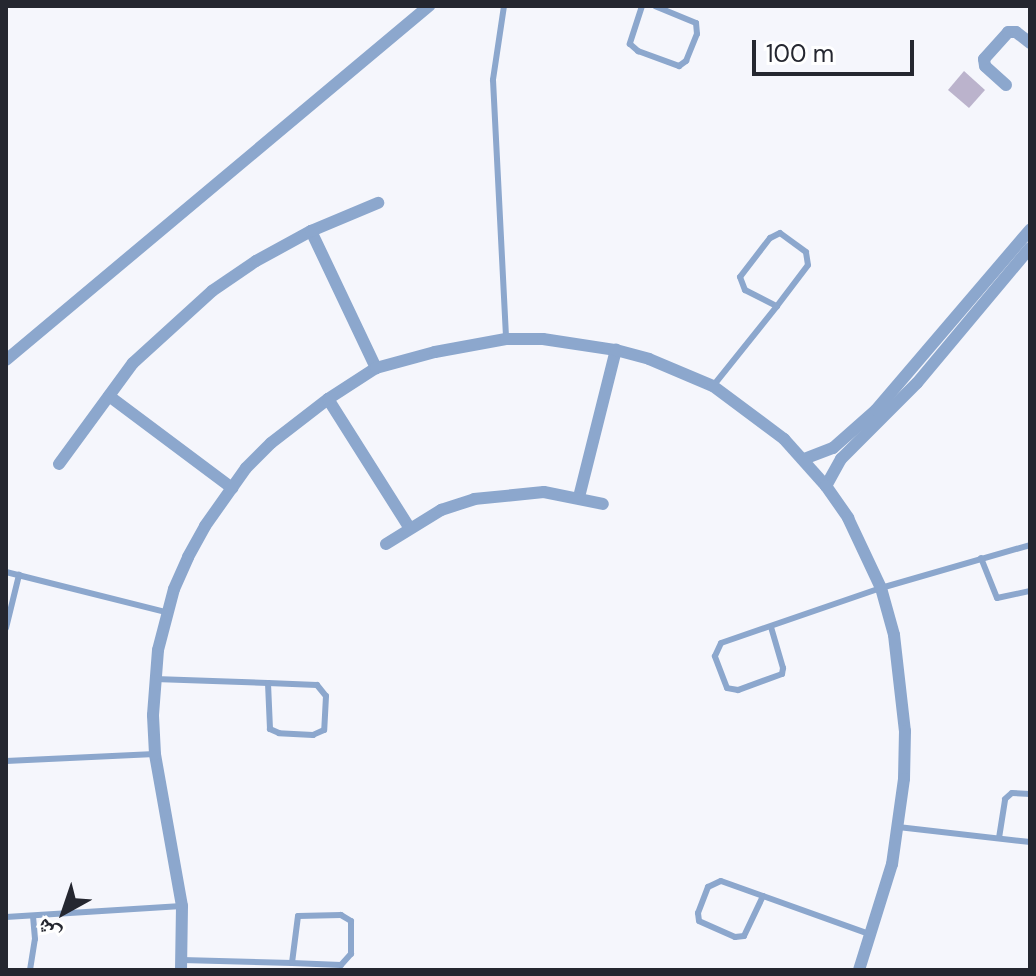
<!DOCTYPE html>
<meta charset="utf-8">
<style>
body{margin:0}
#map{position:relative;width:1036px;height:976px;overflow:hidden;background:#f5f6fc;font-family:"DM Sans","Noto Naskh Arabic",sans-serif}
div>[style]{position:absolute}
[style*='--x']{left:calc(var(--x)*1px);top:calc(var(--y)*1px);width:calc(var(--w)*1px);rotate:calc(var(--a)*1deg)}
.building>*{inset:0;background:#bbb3cc}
.service>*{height:6px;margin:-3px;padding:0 3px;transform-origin:3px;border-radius:3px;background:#8ca7cd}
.minor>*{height:12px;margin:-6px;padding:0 6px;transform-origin:6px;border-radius:6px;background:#8ca7cd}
span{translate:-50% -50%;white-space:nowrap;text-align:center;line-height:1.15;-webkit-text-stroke:6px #fff;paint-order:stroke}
.frame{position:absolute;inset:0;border:8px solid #252730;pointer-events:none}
.north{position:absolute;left:24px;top:872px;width:80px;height:80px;-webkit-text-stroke:6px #fff;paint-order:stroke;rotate:220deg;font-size:22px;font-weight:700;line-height:32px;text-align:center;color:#252730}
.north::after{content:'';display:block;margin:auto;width:28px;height:36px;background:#252730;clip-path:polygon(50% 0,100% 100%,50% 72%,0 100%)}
.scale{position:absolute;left:752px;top:40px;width:162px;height:36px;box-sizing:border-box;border:4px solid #252730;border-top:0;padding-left:10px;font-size:24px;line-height:28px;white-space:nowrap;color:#252730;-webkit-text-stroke:6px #fff;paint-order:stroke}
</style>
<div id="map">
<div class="building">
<div style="clip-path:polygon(964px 71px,985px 90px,969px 108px,948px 90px)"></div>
</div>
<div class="service">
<div style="--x:504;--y:6;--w:75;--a:98.5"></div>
<div style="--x:493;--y:80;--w:259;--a:87.1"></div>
<div style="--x:642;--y:6;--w:40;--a:108"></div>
<div style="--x:630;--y:44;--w:11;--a:41"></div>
<div style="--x:638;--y:51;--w:44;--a:20.1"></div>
<div style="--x:679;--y:66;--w:9;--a:-36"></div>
<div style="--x:686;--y:61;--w:29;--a:-68"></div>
<div style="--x:697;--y:34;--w:11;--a:-95"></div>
<div style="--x:696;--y:23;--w:44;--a:-157.5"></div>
<div style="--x:713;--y:386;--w:102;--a:-51.3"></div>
<div style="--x:777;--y:306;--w:51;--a:-52.9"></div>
<div style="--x:808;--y:265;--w:13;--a:-99"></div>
<div style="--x:806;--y:252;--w:32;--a:-144"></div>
<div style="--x:780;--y:233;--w:11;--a:153"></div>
<div style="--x:770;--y:238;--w:49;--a:127.6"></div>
<div style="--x:740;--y:277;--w:14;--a:69"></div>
<div style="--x:745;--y:290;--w:36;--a:27"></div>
<div style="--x:981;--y:558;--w:43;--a:68.2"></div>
<div style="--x:997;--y:598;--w:34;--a:-12"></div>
<div style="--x:6;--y:572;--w:168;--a:14.1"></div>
<div style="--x:771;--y:627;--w:43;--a:73.7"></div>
<div style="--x:783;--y:668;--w:6;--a:99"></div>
<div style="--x:782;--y:674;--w:47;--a:160"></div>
<div style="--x:738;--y:690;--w:11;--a:-170"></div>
<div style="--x:727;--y:688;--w:34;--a:-111"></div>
<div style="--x:715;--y:656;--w:14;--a:-65"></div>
<div style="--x:721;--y:643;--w:169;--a:-19"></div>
<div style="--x:881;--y:588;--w:155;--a:-16.1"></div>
<div style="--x:6;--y:628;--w:55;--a:-76.2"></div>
<div style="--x:155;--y:679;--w:113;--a:2"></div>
<div style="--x:268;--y:683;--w:49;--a:2.3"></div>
<div style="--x:317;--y:685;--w:14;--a:51"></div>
<div style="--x:326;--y:696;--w:34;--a:93"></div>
<div style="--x:324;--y:730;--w:12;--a:156"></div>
<div style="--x:313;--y:735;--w:34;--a:-177"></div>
<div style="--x:279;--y:733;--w:10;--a:-156"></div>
<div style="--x:270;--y:729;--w:46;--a:-92.5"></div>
<div style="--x:6;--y:761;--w:149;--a:-2.7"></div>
<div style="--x:898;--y:827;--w:133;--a:6.5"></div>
<div style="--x:999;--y:838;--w:39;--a:-81"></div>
<div style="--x:1005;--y:799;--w:9;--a:-41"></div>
<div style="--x:1012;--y:793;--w:18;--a:3"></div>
<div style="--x:763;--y:896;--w:44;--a:115.4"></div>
<div style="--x:744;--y:936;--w:9;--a:174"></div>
<div style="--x:735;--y:937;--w:39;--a:-156"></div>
<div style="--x:699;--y:921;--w:8;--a:-97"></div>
<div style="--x:698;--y:913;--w:28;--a:-69"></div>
<div style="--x:708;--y:887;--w:14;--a:-25"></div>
<div style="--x:721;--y:881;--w:160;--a:19.7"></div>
<div style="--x:6;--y:917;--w:176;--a:-3.6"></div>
<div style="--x:182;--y:960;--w:110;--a:1.6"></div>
<div style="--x:292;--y:963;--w:49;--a:2.3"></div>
<div style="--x:341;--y:965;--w:15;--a:-48"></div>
<div style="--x:351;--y:954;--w:33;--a:-90"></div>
<div style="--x:351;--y:921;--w:12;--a:-149"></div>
<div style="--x:341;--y:915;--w:43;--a:178.7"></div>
<div style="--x:298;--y:916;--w:47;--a:97.3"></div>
<div style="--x:30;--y:970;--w:31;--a:-81"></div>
<div style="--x:35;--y:939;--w:23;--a:-95"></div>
</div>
<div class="minor">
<div style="--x:1006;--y:85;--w:28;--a:-138"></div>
<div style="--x:985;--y:66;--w:7;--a:-98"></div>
<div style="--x:984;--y:59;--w:36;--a:-48"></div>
<div style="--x:1008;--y:32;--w:8;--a:0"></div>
<div style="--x:1016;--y:32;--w:18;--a:38"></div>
<div style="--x:311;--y:231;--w:152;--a:64.6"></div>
<div style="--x:6;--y:360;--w:552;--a:-39.93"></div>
<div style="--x:109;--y:396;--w:154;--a:36.8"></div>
<div style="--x:328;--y:399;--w:151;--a:57.7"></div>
<div style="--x:804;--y:459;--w:31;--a:-21"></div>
<div style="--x:833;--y:448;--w:57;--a:-41.5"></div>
<div style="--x:876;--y:410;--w:237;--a:-49.5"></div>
<div style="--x:59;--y:464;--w:125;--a:-53.8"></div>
<div style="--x:133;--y:363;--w:107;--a:-42.3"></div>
<div style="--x:212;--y:291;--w:53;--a:-34.3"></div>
<div style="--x:256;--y:261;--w:63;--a:-28.6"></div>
<div style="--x:311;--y:231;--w:73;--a:-22.7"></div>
<div style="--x:826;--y:486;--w:31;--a:-61"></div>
<div style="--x:841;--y:459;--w:107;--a:-45"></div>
<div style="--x:917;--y:383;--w:176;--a:-50.1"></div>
<div style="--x:579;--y:497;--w:152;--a:-75.9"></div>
<div style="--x:386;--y:544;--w:65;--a:-31.7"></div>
<div style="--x:441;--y:510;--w:35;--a:-18"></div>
<div style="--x:474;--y:499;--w:70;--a:-5.7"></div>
<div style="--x:544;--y:492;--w:60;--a:11.5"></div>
<div style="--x:181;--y:970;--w:64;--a:-89.1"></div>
<div style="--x:182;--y:906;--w:154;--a:-100.1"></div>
<div style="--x:155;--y:754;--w:39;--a:-93"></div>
<div style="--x:153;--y:715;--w:65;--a:-85.6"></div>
<div style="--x:158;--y:650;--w:63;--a:-75.3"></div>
<div style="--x:174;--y:589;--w:35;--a:-66"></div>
<div style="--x:188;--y:557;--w:35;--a:-61"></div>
<div style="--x:205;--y:526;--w:71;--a:-54.7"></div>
<div style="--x:246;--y:468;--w:35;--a:-45"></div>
<div style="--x:271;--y:443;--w:72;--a:-37.7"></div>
<div style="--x:328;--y:399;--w:57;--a:-32.9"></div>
<div style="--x:376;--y:368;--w:61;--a:-15.2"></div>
<div style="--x:435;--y:352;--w:72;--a:-10.4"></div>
<div style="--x:506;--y:339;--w:37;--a:0"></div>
<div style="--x:543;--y:339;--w:74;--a:8.6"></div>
<div style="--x:616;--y:350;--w:34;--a:15"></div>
<div style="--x:649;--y:359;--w:69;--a:22.9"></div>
<div style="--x:713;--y:386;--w:89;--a:36.7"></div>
<div style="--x:784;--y:439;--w:63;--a:48.2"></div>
<div style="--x:826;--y:486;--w:39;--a:55"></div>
<div style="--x:848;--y:518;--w:77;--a:64.8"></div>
<div style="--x:881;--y:588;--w:49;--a:74.5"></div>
<div style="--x:894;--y:635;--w:97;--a:83.5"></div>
<div style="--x:905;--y:731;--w:48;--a:91.2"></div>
<div style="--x:904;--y:779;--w:86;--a:98"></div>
<div style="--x:892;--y:864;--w:111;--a:107.3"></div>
</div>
<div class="frame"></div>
<div class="north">ش</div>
<div class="scale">100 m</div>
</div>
